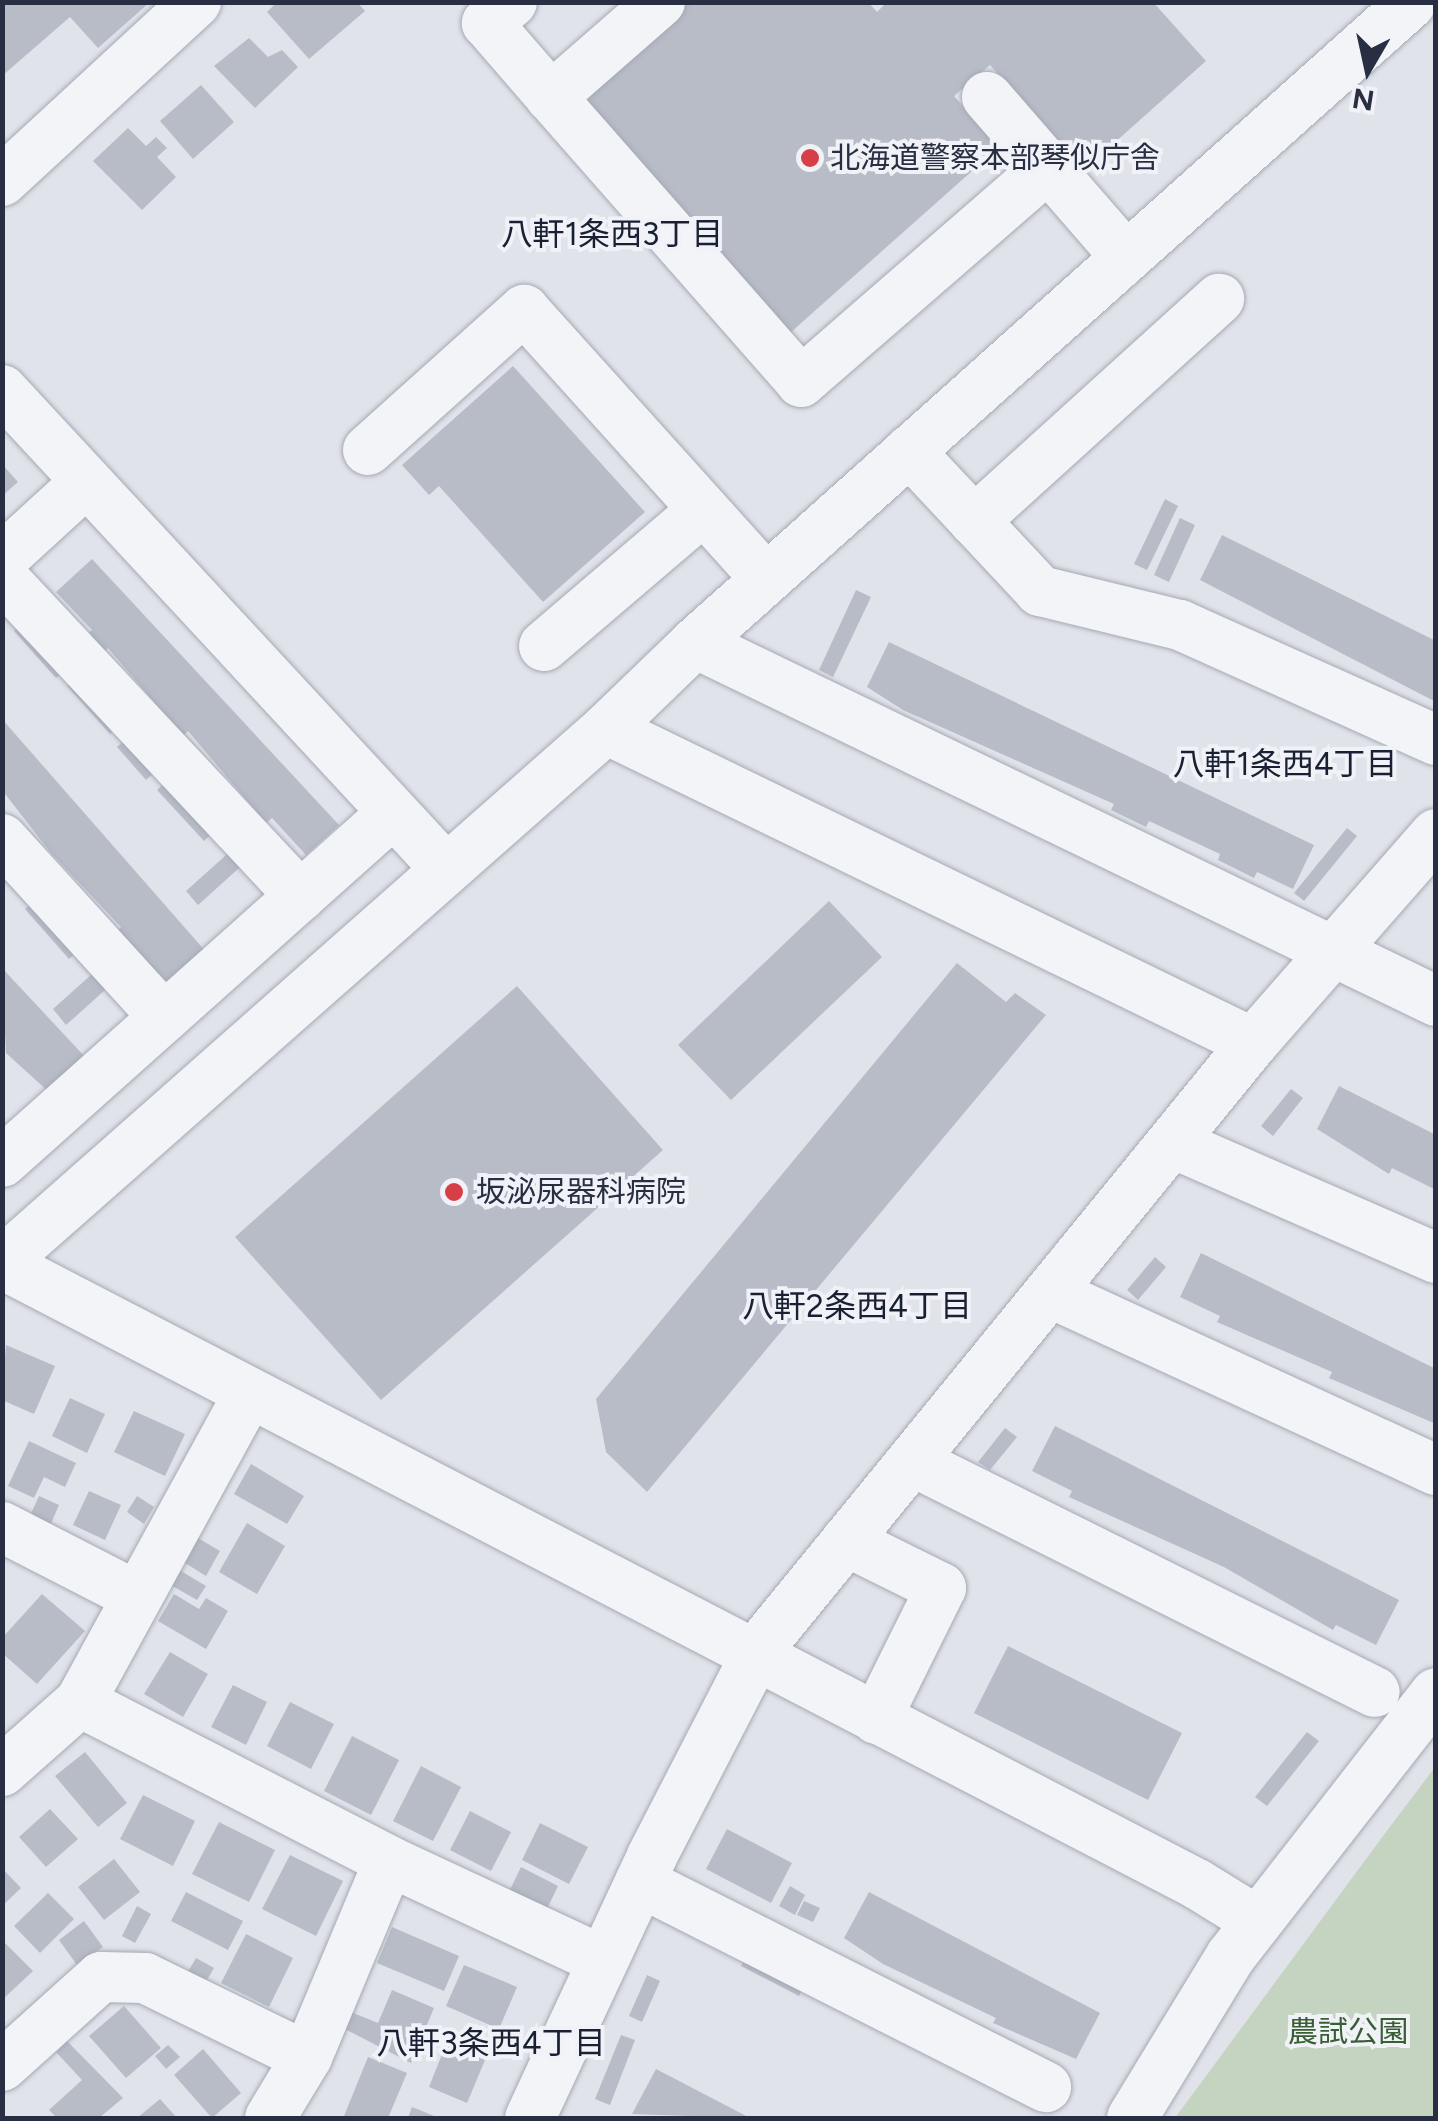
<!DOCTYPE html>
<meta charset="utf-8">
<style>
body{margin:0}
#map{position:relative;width:1438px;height:2121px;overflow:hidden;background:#e0e3ea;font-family:Figtree,"Noto Sans JP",sans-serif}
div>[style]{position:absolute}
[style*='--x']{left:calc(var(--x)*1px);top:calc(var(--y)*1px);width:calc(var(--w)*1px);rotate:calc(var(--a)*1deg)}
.green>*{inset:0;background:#c4d4c1}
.building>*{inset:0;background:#b7bcc7}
.roads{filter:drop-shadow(0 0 2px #a5a9b4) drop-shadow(0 0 2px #a5a9b4)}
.minor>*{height:50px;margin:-25px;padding:0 25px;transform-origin:25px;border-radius:25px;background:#f3f4f8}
.dots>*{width:28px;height:28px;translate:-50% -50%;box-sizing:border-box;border:5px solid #f0f2f7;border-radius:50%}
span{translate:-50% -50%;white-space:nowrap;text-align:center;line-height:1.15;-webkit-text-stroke:8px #f0f2f7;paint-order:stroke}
.poi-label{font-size:30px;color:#282f42}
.left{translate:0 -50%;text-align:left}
.park-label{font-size:30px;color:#385f34}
.neighbourhood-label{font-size:32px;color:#1a2033}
.frame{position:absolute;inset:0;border:5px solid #282f42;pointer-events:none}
.north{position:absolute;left:1318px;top:20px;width:100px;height:100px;-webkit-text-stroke:8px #f0f2f7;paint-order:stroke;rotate:189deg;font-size:28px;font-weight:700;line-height:40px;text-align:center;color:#282f42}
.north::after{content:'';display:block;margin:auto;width:35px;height:45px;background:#282f42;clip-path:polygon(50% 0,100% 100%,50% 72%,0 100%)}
</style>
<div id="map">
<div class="green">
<div style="clip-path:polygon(1435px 1767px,1435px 2118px,1175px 2118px,1383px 1836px)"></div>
</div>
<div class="building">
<div style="clip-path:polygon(2px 2px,150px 2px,98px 48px,70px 17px,2px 76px)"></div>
<div style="clip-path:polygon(277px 2px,357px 2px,365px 11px,309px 59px,267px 12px)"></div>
<div style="clip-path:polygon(684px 2px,868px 2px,877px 12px,887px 2px,1153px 2px,1206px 61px,1084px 170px,990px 65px,954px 96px,999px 147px,790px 333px,578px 97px)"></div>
<div style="clip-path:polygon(249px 38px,268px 57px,282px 50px,298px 67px,255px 108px,214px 66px)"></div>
<div style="clip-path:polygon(201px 85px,234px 122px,193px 159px,160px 121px)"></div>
<div style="clip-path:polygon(128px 128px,146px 146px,156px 137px,167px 148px,157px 157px,176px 177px,142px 210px,93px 161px)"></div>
<div style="clip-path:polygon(513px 366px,645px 512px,543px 602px,439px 486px,429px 495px,402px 465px)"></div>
<div style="clip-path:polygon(2px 464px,18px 482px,2px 496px)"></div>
<div style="clip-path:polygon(1165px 499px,1178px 506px,1147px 570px,1134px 564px)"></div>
<div style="clip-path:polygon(1180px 518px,1195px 525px,1169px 582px,1154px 575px)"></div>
<div style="clip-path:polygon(1222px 535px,1436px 641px,1436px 702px,1200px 580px)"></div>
<div style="clip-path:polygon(92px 559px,339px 825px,306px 855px,272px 818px,266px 823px,188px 731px,183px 736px,108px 648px,102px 654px,85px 636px,92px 630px,56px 592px)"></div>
<div style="clip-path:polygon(856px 590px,871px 597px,833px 677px,819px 670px)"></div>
<div style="clip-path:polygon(28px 619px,70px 666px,56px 678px,14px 631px)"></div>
<div style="clip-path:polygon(889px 642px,1314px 845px,1293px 889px,1257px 872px,1254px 878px,1218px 860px,1220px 854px,1149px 821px,1146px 827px,1111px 810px,1114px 804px,903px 710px,867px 687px)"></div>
<div style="clip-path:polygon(79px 676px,123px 723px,110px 734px,67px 686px)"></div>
<div style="clip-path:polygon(2px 719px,207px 953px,170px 985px,116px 932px,121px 927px,51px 853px,2px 790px)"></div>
<div style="clip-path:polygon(135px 731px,164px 764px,146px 780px,117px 747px)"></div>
<div style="clip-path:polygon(172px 776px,220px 826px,204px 841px,157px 790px)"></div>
<div style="clip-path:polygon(1347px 828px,1357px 836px,1304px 901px,1294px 893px)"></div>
<div style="clip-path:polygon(235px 847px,248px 860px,198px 905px,186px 891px)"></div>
<div style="clip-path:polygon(40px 897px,84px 946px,69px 959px,25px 909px)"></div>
<div style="clip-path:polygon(829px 901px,882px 957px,731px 1100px,678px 1045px)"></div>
<div style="clip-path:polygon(957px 963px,1006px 1002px,1015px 993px,1046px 1015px,647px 1492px,606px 1452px,596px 1399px)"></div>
<div style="clip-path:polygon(101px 966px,114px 982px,66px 1025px,53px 1009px)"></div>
<div style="clip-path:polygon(2px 968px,87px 1059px,50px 1093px,6px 1053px)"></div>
<div style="clip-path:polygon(517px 986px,663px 1150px,381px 1400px,235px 1237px)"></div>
<div style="clip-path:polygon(1339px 1086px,1436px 1135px,1436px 1190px,1392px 1168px,1389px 1174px,1317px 1129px)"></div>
<div style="clip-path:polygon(1291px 1089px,1303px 1098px,1273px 1136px,1261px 1126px)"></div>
<div style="clip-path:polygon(1201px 1253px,1436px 1369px,1436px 1424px,1329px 1378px,1332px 1372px,1217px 1322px,1220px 1316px,1180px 1297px)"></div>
<div style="clip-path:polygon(1155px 1257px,1166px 1267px,1138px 1300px,1127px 1290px)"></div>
<div style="clip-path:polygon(6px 1345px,55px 1366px,34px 1414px,2px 1400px)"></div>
<div style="clip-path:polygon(70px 1398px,105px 1414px,87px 1453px,52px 1436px)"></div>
<div style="clip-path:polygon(134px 1411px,185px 1434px,165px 1476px,114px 1452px)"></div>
<div style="clip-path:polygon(1055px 1426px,1399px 1600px,1376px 1645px,1336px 1625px,1333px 1630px,1224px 1567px,1069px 1497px,1072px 1491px,1032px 1471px)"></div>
<div style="clip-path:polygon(1005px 1428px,1017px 1437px,990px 1470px,978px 1462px)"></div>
<div style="clip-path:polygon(29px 1441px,76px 1463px,65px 1487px,44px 1477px,34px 1498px,8px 1486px)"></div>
<div style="clip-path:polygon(251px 1464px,304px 1496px,287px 1524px,234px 1494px)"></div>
<div style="clip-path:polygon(89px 1491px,121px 1505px,105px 1540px,73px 1525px)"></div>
<div style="clip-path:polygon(39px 1496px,59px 1505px,49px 1528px,29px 1518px)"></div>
<div style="clip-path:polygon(137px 1496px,154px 1507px,144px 1524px,127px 1512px)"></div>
<div style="clip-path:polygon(247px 1523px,285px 1546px,257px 1594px,219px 1572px)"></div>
<div style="clip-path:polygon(191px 1534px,220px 1551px,206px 1576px,177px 1558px)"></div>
<div style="clip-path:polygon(171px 1565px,206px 1586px,197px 1600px,162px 1580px)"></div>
<div style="clip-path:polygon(42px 1594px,85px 1631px,37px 1684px,2px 1653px,2px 1638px)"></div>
<div style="clip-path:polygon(174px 1594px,199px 1609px,206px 1598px,228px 1611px,206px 1649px,158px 1621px)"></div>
<div style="clip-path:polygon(1008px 1646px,1182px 1733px,1148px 1800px,974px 1713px)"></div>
<div style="clip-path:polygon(170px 1652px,208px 1674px,183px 1717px,144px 1694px)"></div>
<div style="clip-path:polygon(233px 1685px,267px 1702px,246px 1745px,211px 1727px)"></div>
<div style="clip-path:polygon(290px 1702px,334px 1724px,311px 1769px,267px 1746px)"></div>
<div style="clip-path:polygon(1307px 1732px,1319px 1741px,1267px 1806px,1255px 1797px)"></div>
<div style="clip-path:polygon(352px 1736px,399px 1760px,371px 1815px,324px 1791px)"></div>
<div style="clip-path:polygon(85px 1752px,127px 1803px,98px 1827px,55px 1776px)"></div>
<div style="clip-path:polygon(421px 1766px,461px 1787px,433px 1841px,393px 1821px)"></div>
<div style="clip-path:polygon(143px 1795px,195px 1821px,173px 1866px,120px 1839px)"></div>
<div style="clip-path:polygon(50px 1809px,78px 1839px,46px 1867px,19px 1837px)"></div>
<div style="clip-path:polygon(470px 1811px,511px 1832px,491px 1871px,450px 1850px)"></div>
<div style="clip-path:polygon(219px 1822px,275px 1850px,249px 1902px,192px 1874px)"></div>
<div style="clip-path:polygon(540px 1823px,588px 1847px,569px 1884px,522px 1860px)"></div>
<div style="clip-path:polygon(727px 1829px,792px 1863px,771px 1903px,706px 1869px)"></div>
<div style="clip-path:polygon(290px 1855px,343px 1881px,316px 1936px,262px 1909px)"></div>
<div style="clip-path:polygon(114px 1859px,140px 1892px,104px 1920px,78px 1887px)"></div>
<div style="clip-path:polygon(521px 1867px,558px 1886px,545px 1913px,508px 1894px)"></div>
<div style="clip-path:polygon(2px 1868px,21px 1888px,2px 1906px)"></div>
<div style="clip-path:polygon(790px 1886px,805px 1895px,795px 1915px,779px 1906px)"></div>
<div style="clip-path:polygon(186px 1892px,243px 1921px,228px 1950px,171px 1921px)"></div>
<div style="clip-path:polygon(869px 1892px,1100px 2013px,1076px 2059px,993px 2023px,996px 2018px,883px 1964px,844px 1938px)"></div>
<div style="clip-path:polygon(48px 1893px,74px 1919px,40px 1953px,14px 1926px)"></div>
<div style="clip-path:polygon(804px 1901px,820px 1908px,813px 1922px,797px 1915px)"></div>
<div style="clip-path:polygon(137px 1906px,151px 1914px,135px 1943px,122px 1936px)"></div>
<div style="clip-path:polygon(84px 1921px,103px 1947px,77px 1965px,59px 1940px)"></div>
<div style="clip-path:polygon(392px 1927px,459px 1956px,444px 1991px,377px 1963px)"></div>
<div style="clip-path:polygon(246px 1934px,293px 1958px,269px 2007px,221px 1983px)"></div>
<div style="clip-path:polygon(2px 1940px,33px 1971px,2px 2000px)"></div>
<div style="clip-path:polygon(746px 1955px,805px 1985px,799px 1996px,741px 1966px)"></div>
<div style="clip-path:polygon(196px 1958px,214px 1968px,204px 1985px,186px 1975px)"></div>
<div style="clip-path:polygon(464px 1965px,517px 1987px,499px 2029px,446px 2006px)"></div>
<div style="clip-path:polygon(647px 1975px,660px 1981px,642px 2022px,629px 2016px)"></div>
<div style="clip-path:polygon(392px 1990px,434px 2008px,411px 2063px,339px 2026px,346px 2010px,378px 2023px)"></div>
<div style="clip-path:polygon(124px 2006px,161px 2048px,126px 2078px,89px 2036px)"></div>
<div style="clip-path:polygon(621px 2035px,635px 2040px,610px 2105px,595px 2099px)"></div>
<div style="clip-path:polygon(67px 2041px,123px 2098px,99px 2118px,57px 2118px,49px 2110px,82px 2080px,56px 2052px)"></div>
<div style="clip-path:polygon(446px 2044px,485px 2060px,467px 2103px,429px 2087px)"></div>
<div style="clip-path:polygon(168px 2045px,180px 2057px,166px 2069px,155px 2056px)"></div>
<div style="clip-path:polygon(203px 2049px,241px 2093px,212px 2118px,174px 2075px)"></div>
<div style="clip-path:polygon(368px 2057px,407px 2073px,388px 2118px,344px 2116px)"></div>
<div style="clip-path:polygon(656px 2069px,750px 2118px,632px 2114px)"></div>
<div style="clip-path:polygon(160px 2099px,177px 2118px,137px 2118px)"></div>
<div style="clip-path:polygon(412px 2107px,439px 2118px,408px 2118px)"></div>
</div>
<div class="roads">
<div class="minor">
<div style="--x:512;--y:2;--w:33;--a:140"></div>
<div style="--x:487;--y:23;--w:98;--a:49.1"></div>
<div style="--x:660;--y:2;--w:145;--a:138.9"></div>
<div style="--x:551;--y:97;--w:379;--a:48.7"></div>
<div style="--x:801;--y:382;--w:327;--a:-41"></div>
<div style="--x:987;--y:97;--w:212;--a:49"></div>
<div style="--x:2;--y:181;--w:264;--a:-42.7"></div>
<div style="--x:2;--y:390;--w:653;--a:47.17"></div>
<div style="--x:368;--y:450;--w:210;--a:-41.9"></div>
<div style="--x:524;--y:310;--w:362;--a:48"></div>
<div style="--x:909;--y:451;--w:192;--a:46.9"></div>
<div style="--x:1040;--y:591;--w:144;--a:13.7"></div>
<div style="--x:1180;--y:625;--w:281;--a:24.2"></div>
<div style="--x:974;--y:521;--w:331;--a:-42.2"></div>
<div style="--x:2;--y:559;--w:114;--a:-42.5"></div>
<div style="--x:2;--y:577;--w:437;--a:46.9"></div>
<div style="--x:695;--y:643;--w:823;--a:25.79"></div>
<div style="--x:544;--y:646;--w:206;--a:-40.5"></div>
<div style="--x:606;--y:729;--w:719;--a:25.89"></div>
<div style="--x:2;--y:839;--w:241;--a:47.7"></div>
<div style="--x:1175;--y:1144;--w:285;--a:23.6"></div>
<div style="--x:2;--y:1162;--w:524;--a:-41.75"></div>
<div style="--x:2;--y:1262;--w:806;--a:-41.43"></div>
<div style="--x:606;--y:729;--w:124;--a:-44"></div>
<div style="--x:695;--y:643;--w:960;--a:-41.79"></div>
<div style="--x:2;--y:1264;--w:1346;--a:27.42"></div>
<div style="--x:1197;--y:1884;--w:70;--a:31.7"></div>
<div style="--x:1051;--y:1293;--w:424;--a:24.7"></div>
<div style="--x:912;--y:1461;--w:517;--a:26.52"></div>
<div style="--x:2;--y:1527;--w:151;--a:27.2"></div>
<div style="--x:846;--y:1541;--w:106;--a:26.3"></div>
<div style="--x:941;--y:1588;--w:146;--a:116.4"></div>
<div style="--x:80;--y:1702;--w:348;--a:27.2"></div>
<div style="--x:389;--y:1861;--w:236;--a:25"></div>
<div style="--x:2;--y:1771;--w:104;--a:-41.5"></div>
<div style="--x:80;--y:1702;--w:352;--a:-61.3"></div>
<div style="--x:640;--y:1882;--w:455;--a:26.8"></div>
<div style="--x:2;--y:2066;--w:133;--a:-42"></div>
<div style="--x:101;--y:1977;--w:44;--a:1.3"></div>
<div style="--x:145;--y:1978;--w:180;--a:26"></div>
<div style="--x:270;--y:2118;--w:71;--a:-58.8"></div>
<div style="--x:307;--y:2057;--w:212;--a:-67.3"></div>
<div style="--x:530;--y:2118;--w:289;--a:-65"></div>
<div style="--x:652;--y:1856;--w:235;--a:-62.7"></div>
<div style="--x:760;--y:1647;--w:780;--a:-50.78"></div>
<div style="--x:1253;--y:1043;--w:278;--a:-48.8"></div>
<div style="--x:1132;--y:2118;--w:190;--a:-58.6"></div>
<div style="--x:1231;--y:1956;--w:333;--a:-52.1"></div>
</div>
</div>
<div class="dots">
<div style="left:810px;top:158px;background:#d63e48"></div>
<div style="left:454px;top:1192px;background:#d63e48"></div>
</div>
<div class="poi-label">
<span class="left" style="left:830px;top:158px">北海道警察本部琴似庁舎</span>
<span class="left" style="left:476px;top:1192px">坂泌尿器科病院</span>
</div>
<div class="park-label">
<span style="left:1348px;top:2032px">農試公園</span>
</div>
<div class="neighbourhood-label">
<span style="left:612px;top:234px">八軒1条西3丁目</span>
<span style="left:1285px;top:764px">八軒1条西4丁目</span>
<span style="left:857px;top:1306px">八軒2条西4丁目</span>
<span style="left:491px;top:2043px">八軒3条西4丁目</span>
</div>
<div class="frame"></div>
<div class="north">N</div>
</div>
